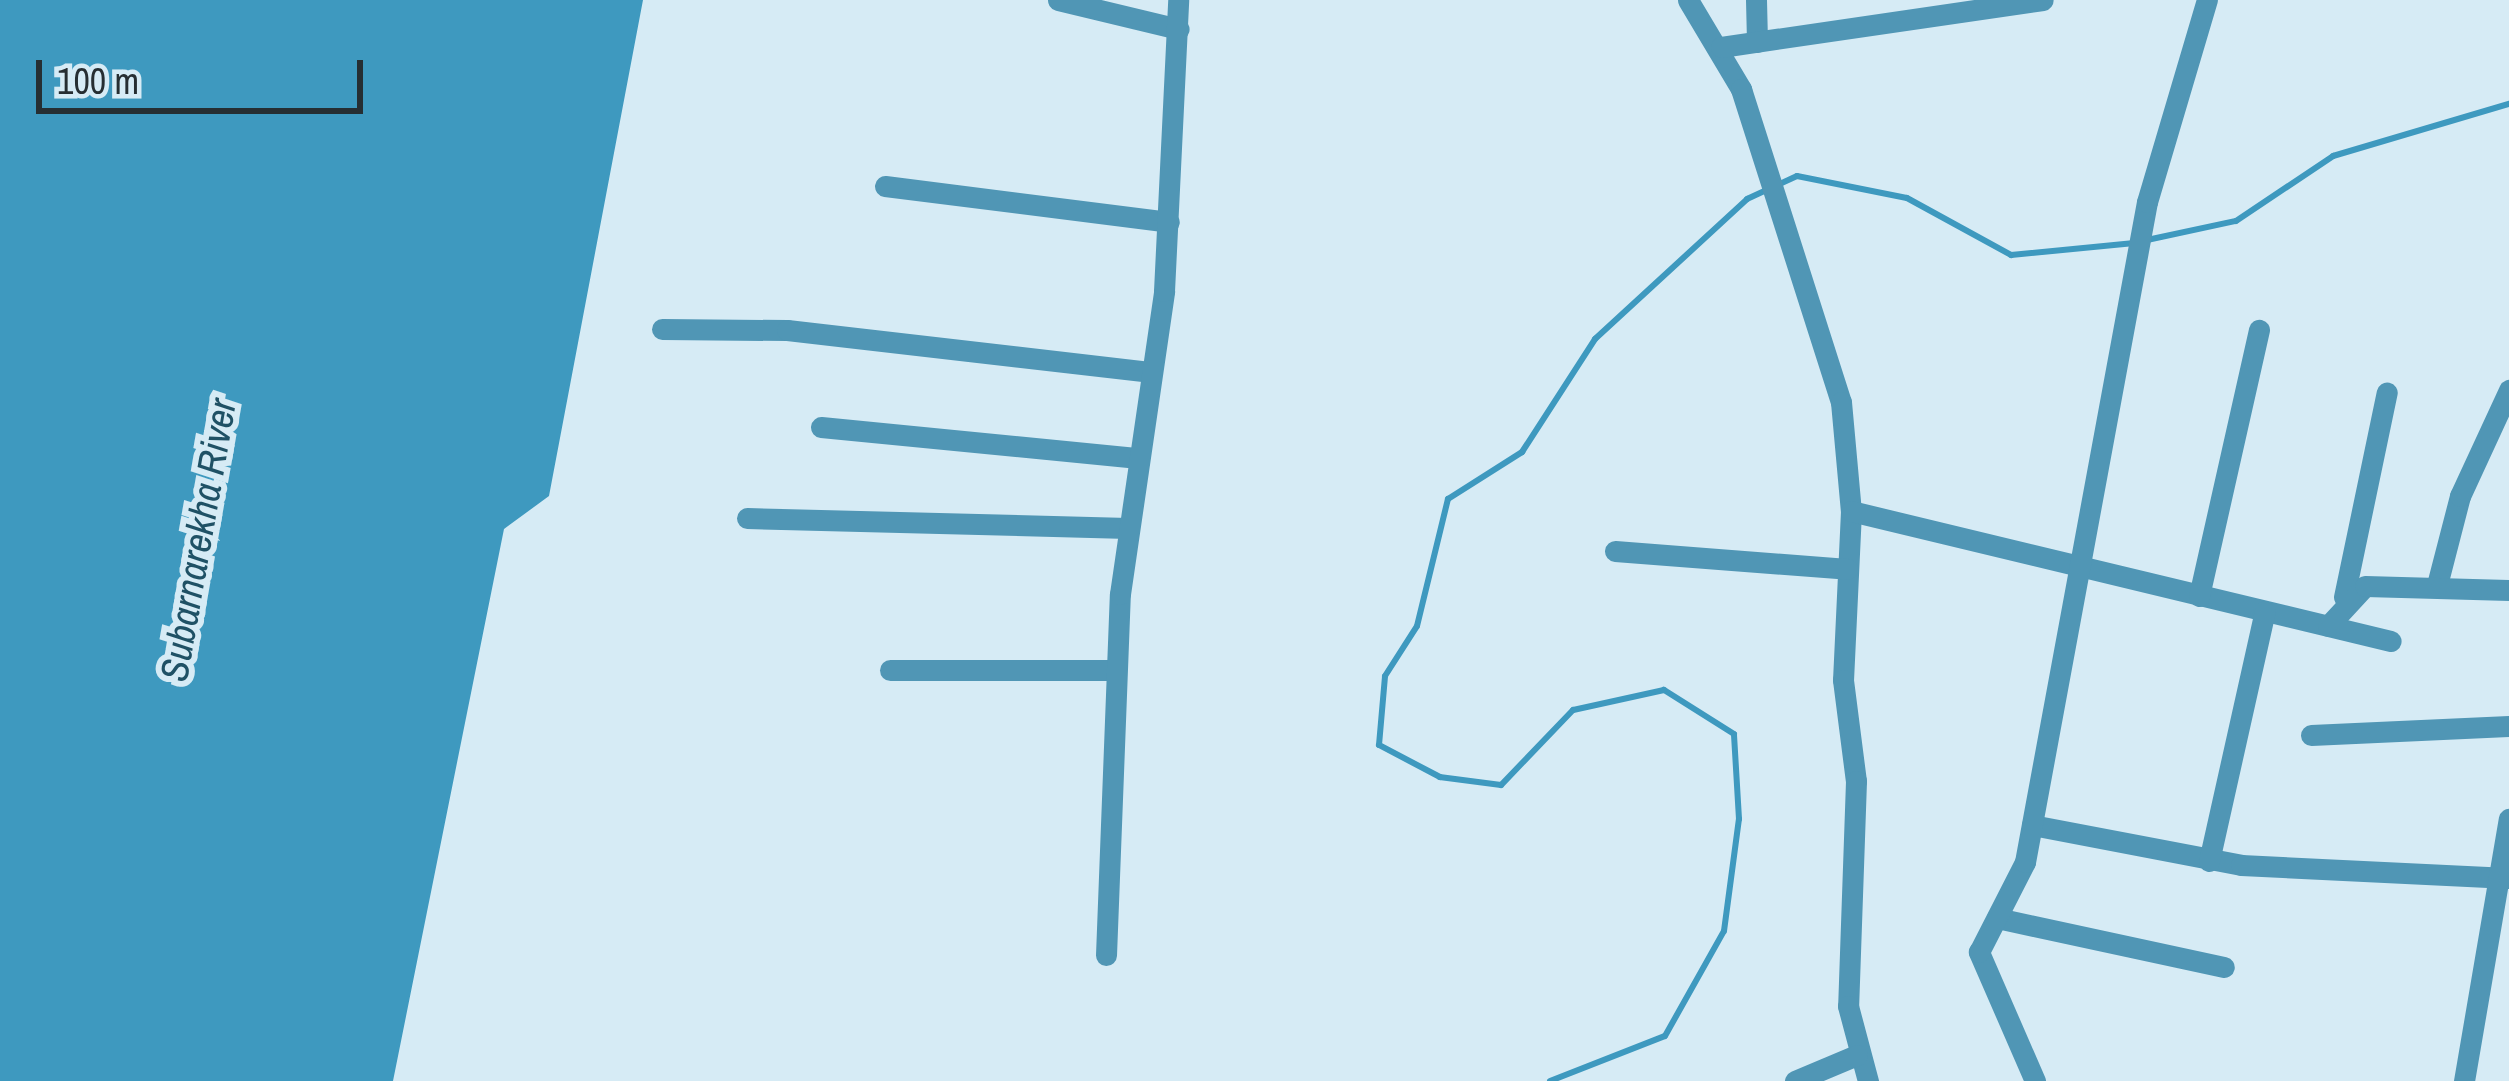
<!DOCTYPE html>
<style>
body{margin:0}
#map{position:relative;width:2509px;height:1081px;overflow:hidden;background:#d6ebf5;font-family:"Archivo Narrow",sans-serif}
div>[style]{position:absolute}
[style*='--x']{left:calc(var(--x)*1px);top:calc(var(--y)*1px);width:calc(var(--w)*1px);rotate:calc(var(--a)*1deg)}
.water>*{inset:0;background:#3e99bf}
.stream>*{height:6px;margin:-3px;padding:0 3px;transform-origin:3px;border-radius:3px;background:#3e99bf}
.minor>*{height:21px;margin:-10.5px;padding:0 10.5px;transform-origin:10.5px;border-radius:10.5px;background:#5096b5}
span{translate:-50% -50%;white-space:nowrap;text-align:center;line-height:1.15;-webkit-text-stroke:12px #d6ebf5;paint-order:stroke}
.water-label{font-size:39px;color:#1f5165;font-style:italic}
.scale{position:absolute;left:36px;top:60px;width:327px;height:54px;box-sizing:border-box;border:6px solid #262e32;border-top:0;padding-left:15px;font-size:36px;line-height:42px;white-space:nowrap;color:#262e32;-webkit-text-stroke:9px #d6ebf5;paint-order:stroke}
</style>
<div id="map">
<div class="water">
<div style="clip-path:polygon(0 0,643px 0,549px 496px,504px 529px,393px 1081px,0 1081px)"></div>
</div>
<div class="stream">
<div style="--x:2147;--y:240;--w:91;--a:-12.1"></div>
<div style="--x:2236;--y:221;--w:117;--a:-33.8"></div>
<div style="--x:2333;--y:156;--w:184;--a:-16.5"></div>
<div style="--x:1550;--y:1081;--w:123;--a:-21.4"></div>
<div style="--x:1665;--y:1036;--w:120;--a:-60.7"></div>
<div style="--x:1724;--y:931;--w:113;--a:-82.4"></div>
<div style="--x:1739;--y:819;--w:85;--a:-93.4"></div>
<div style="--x:1734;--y:734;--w:83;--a:-147.8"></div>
<div style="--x:1664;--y:690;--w:93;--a:167.6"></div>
<div style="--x:1573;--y:710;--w:104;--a:133.8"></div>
<div style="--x:1501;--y:785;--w:62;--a:-172.5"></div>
<div style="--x:1440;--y:777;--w:69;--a:-152.3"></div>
<div style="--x:1379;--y:745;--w:69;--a:-85"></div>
<div style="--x:1385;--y:676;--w:59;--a:-57.4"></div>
<div style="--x:1417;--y:626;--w:131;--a:-76.3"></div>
<div style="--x:1448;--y:499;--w:88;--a:-32.4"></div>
<div style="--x:1522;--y:452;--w:135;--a:-57.1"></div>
<div style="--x:1595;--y:339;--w:207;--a:-42.6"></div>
<div style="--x:1747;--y:199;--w:55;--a:-24.7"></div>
<div style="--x:1797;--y:176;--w:112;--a:11.3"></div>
<div style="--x:1907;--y:198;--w:119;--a:28.7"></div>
<div style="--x:2011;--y:255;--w:124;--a:-5.6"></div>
</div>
<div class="minor">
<div style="--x:1058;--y:0;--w:124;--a:13.5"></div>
<div style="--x:1688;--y:0;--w:104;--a:59.2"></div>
<div style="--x:1741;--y:89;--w:329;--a:72.3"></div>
<div style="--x:1841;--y:402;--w:109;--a:84.8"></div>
<div style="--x:1851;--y:511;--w:169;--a:92.7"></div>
<div style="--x:1843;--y:680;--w:102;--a:82.7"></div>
<div style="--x:1856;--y:781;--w:225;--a:92"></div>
<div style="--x:1848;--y:1006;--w:78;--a:75.1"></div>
<div style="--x:1756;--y:0;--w:42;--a:88.6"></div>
<div style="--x:1721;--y:47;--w:325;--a:-8.3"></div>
<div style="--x:885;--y:186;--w:286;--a:7.2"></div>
<div style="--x:662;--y:329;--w:125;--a:0.5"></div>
<div style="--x:787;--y:330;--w:367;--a:6.6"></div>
<div style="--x:821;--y:427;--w:319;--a:5.6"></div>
<div style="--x:1851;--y:511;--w:555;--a:13.54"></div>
<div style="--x:747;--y:518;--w:381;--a:1.5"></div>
<div style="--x:1615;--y:551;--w:233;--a:4.4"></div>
<div style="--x:2438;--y:581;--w:88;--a:-75.5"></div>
<div style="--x:2460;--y:496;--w:117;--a:-65.2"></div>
<div style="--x:2199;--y:596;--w:273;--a:-77.3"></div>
<div style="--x:2344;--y:597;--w:209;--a:-78.2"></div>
<div style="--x:2328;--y:626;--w:54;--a:-47.2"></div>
<div style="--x:2365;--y:586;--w:144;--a:1.6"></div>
<div style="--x:890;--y:670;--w:226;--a:0"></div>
<div style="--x:2311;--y:735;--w:198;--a:-2.6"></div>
<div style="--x:2032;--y:825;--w:213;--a:10.8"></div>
<div style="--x:2241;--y:865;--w:268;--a:2.8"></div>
<div style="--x:2209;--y:861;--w:256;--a:-77.4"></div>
<div style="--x:1997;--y:918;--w:232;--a:12.2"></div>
<div style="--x:1106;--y:955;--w:361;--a:-87.8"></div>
<div style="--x:1120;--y:594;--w:306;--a:-81.7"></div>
<div style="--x:1164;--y:291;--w:291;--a:-87.2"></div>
<div style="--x:1795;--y:1081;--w:67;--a:-22.8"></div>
<div style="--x:2035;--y:1081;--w:141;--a:-113.5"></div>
<div style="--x:1979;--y:952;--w:101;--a:-62.9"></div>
<div style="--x:2025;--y:862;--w:671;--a:-79.53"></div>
<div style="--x:2147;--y:202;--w:211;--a:-73.5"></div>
<div style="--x:2464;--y:1081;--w:266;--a:-80.3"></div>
</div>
<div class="water-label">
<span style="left:198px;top:540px;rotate:-80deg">Subarnarekha River</span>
</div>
<div class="scale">100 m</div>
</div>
